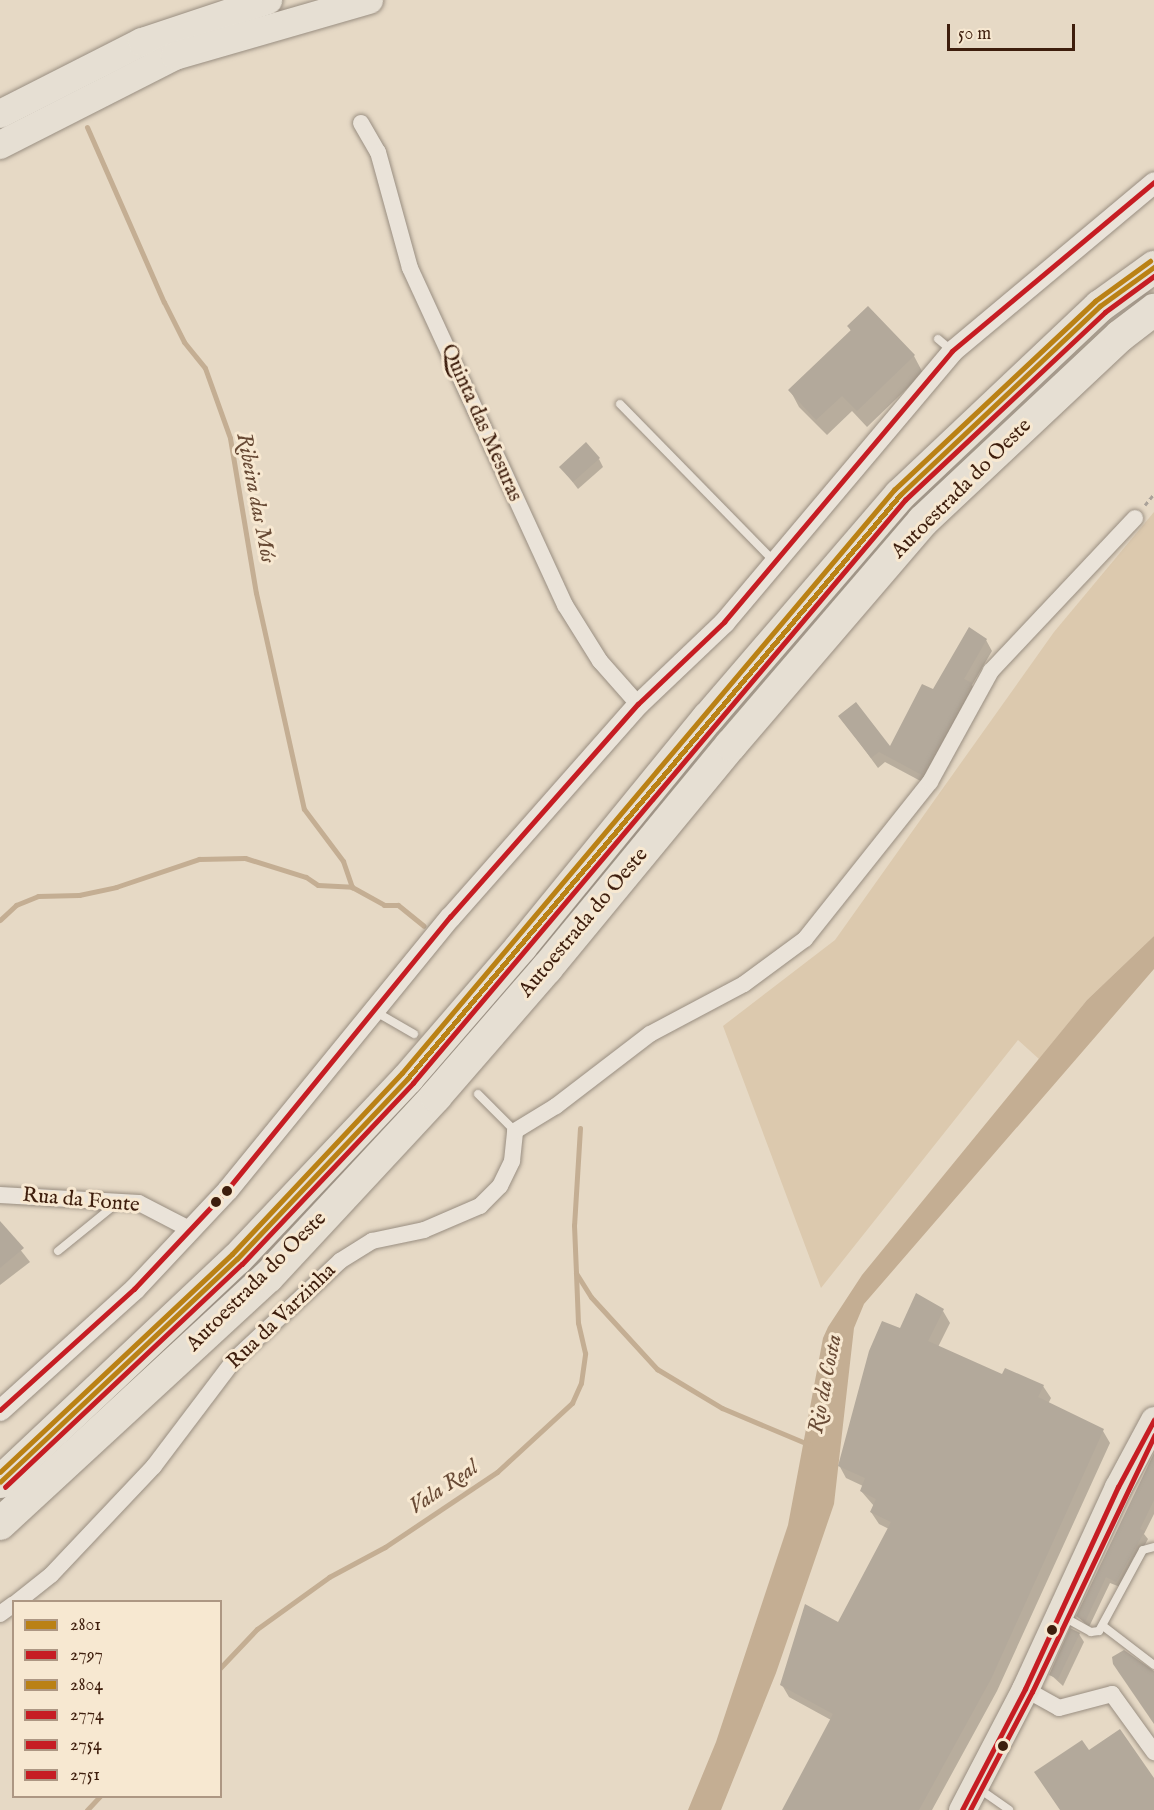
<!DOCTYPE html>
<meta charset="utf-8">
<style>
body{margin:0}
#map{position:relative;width:1154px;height:1810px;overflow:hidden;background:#e6d9c5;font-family:"IM FELL English",serif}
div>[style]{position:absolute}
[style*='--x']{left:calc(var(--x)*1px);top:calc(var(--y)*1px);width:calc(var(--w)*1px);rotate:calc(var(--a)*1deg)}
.green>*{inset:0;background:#dcc9ae}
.water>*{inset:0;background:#c4ae93}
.shadow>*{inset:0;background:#0003}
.stream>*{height:5px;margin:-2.5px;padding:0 2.5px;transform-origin:2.5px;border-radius:2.5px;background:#c4ae93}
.building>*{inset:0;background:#b3a99b}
.path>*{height:3px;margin-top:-1.5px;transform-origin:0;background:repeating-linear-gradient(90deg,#aaa299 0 4.5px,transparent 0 7.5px)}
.roads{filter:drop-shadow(0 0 2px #998e81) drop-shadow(0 0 2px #998e81)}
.service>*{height:8px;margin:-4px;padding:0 4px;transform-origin:4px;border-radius:4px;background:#eae3d9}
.minor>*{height:16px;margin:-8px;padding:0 8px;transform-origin:8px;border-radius:8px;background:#eae3d9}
.tertiary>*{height:21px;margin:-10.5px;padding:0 10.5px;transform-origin:10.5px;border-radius:10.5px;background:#eae3d9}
.primary>*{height:27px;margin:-13.5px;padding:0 13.5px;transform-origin:13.5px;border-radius:13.5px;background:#e6dfd3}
.trunk>*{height:28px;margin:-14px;padding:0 14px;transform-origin:14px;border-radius:14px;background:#e6dfd3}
.motorway>*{height:32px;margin:-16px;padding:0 16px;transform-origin:16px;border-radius:16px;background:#e6dfd3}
.bus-1>*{height:4.5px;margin:-2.25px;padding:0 2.25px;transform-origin:2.25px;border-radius:2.25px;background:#ba8115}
.bus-2>*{height:4.5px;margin:-2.25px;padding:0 2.25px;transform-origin:2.25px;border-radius:2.25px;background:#c61d23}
.bus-3>*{height:4.5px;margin:-2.25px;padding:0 2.25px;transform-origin:2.25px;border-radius:2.25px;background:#ba8115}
.bus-4>*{height:4.5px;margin:-2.25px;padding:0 2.25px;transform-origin:2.25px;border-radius:2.25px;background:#c61d23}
.bus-5>*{height:4.5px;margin:-2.25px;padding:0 2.25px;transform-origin:2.25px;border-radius:2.25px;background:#c61d23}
.bus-6>*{height:4.5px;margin:-2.25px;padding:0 2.25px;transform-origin:2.25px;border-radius:2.25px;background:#c61d23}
.dots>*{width:16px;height:16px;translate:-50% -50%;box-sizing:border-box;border:3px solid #f7e8d1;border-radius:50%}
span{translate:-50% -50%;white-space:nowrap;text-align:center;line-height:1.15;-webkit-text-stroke:6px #f7e8d1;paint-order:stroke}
.street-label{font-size:21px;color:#3e1e0d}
.water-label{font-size:22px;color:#684a35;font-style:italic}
.legend{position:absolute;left:12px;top:1600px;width:210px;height:198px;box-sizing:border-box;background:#f7e8d1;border:2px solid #ad9783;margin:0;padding:8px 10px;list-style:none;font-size:18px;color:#3e1e0d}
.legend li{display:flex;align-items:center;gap:12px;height:30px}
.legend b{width:30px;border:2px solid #ad9783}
.scale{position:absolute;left:947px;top:24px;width:128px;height:27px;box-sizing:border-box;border:3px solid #3e1e0d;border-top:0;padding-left:8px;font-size:18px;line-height:21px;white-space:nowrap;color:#3e1e0d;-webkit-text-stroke:4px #f7e8d1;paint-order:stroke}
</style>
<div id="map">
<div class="green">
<div style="clip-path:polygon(1154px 512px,1154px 936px,1087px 1000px,1039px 1059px,1018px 1040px,821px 1288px,723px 1026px,835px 940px,1054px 632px)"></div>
</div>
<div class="water">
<div style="clip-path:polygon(1154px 936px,1154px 969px,864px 1304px,854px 1328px,834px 1504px,776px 1673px,721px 1810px,688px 1810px,716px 1742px,788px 1525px,823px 1338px,828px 1327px,862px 1275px,1087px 1000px)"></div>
</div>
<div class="shadow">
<div style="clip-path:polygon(848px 326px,914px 356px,923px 373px,867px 427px,852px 411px,827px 435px,799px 407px,790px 390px,851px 331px)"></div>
<div style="clip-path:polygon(599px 459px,603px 467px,578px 489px,561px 467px)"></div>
<div style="clip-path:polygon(986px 640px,992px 651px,972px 685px,977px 695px,928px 785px,885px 762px,878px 768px,840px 716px,890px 749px,934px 691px)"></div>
<div style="clip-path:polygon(0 1224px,30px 1262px,0 1285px)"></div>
<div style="clip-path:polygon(943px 1311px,950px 1323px,938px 1347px,1003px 1376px,1043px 1386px,1051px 1398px,1048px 1404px,1103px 1431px,1110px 1443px,997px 1691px,932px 1810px,783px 1810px,831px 1720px,789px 1697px,782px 1685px,839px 1624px,889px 1529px,879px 1524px,871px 1512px,874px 1506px,861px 1491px,863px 1486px,846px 1478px,839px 1465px,901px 1330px)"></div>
<div style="clip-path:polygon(1154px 1459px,1154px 1514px,1144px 1534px,1148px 1539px,1138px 1558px,1134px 1557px,1120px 1587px,1110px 1583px,1089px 1627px,1077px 1616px)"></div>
<div style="clip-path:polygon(1079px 1634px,1084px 1642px,1063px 1686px,1051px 1675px)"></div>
</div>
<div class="stream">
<div style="--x:87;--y:127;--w:191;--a:66.3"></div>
<div style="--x:164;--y:302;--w:45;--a:63.4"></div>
<div style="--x:184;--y:342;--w:33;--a:51"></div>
<div style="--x:205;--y:368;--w:74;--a:70.3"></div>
<div style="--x:230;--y:438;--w:157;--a:80.5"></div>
<div style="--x:256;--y:593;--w:221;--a:77.5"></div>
<div style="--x:304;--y:809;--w:65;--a:53.1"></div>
<div style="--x:343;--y:861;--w:28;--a:71"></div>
<div style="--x:0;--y:920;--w:22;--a:-43"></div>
<div style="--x:16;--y:905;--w:24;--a:-22"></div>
<div style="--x:38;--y:896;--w:41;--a:-1.4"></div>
<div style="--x:79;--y:895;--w:38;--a:-12"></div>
<div style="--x:116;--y:887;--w:88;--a:-18.6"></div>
<div style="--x:199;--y:859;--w:46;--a:-1.2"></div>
<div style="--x:245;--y:858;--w:64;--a:17.3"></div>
<div style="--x:306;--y:877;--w:14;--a:34"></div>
<div style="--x:318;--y:885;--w:34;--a:3"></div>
<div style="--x:352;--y:887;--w:37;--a:29"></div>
<div style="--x:384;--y:905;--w:14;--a:0"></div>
<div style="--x:398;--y:905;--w:33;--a:39"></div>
<div style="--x:580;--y:1128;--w:97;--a:93.5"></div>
<div style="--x:574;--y:1225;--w:48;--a:87.6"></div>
<div style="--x:576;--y:1273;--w:28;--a:58"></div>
<div style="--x:591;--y:1297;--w:98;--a:47.5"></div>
<div style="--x:657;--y:1369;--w:76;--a:31"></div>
<div style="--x:722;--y:1408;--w:95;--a:22.8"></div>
<div style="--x:220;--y:1668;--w:54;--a:-46.5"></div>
<div style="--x:257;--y:1629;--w:89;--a:-35.8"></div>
<div style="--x:329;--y:1577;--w:64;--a:-28.2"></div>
<div style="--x:385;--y:1547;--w:135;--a:-33.8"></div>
<div style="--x:497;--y:1472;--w:102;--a:-42.6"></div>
<div style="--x:572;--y:1403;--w:22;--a:-66"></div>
<div style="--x:581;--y:1383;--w:30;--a:-82"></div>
<div style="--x:585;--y:1353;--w:31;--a:-103"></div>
<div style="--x:578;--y:1323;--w:50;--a:-92.3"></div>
<div style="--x:87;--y:1810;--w:19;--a:-47"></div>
</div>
<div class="building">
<div style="clip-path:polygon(868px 306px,915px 355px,857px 411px,842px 396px,816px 420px,788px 390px,851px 330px,847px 326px)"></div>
<div style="clip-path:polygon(586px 442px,600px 458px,573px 482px,559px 467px)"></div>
<div style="clip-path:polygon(969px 627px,987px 639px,964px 679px,972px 683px,922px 775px,879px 752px,871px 758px,838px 716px,856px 702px,890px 746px,922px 684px,933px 689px)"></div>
<div style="clip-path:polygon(0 1221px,24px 1248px,0 1268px)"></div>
<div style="clip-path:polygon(916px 1293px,944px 1309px,928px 1341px,1002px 1374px,1005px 1368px,1044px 1385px,1038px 1397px,1104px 1429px,991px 1679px,919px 1810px,782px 1810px,833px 1714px,780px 1685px,805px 1604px,838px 1622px,891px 1522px,870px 1512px,876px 1499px,860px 1491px,865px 1478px,838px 1466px,869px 1351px,882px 1321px,900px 1328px)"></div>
<div style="clip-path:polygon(1154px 1453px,1154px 1500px,1140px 1529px,1145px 1531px,1116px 1582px,1106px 1577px,1085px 1622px,1076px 1616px)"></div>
<div style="clip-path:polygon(1070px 1628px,1080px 1633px,1058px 1679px,1049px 1675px)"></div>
<div style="clip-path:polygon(1124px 1650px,1154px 1671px,1154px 1724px,1113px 1664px,1112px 1657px)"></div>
<div style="clip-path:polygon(1120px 1729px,1154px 1778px,1154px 1810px,1060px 1810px,1034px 1772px,1082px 1740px,1089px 1750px)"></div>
</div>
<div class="path">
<div style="--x:1145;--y:505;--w:14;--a:-51"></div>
</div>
<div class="roads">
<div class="service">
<div style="--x:938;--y:339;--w:17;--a:40"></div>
<div style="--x:620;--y:404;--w:220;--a:45.6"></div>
<div style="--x:376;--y:1012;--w:44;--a:30.1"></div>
<div style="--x:478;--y:1094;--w:52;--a:45"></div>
<div style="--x:58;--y:1251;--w:76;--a:-39.1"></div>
<div style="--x:1062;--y:1616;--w:33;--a:29"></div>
<div style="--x:1091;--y:1632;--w:8;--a:-7"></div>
<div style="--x:1099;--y:1631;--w:92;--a:-61.5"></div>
<div style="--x:1143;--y:1550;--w:11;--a:-15"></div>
<div style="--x:1103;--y:1626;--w:64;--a:37.4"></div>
<div style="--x:978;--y:1788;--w:38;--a:35"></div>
</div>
<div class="minor">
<div style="--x:361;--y:123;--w:34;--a:60"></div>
<div style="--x:378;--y:152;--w:120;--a:74.6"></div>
<div style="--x:410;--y:268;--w:371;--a:65.3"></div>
<div style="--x:565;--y:605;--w:66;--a:58"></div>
<div style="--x:600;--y:661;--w:57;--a:48.5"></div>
<div style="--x:0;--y:1195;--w:139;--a:3.3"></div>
<div style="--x:139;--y:1203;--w:59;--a:27.4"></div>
<div style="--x:17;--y:1602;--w:43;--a:-38.5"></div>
<div style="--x:51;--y:1575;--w:150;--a:-46.6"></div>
<div style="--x:154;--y:1466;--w:134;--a:-52.9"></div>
<div style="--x:235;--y:1359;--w:144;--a:-43"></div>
<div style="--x:340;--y:1261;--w:38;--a:-32"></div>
<div style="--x:372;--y:1241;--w:53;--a:-11.9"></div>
<div style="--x:424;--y:1230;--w:61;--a:-23.2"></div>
<div style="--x:480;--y:1206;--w:28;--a:-45"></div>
<div style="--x:500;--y:1186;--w:28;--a:-64"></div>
<div style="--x:512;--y:1161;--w:30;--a:-84"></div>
<div style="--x:515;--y:1131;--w:48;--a:-31.4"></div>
<div style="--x:556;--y:1106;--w:118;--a:-37.5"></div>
<div style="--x:650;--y:1034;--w:106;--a:-28"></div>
<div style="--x:744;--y:984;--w:76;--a:-36.4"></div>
<div style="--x:805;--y:939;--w:201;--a:-51.5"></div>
<div style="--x:930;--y:782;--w:127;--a:-61.2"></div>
<div style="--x:991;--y:671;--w:210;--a:-46.7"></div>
<div style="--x:0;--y:1614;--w:17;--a:-36"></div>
<div style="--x:1025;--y:1689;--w:39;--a:29"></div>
<div style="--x:1059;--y:1708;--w:55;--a:-14.8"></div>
<div style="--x:1112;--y:1694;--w:72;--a:54.1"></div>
</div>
<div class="tertiary">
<div style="--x:0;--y:1410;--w:181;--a:-42.1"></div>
<div style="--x:134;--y:1289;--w:136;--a:-46.8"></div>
<div style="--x:227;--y:1190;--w:353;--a:-50.8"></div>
<div style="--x:450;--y:917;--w:284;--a:-48.6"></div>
<div style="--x:638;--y:704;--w:119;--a:-43.6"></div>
<div style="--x:724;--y:622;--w:354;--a:-49.9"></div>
<div style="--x:952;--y:351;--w:263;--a:-39.9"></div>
</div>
<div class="primary">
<div style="--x:962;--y:1810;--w:136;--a:-62.5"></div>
<div style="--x:1025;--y:1689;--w:222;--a:-65.3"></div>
<div style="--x:1118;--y:1487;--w:76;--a:-61.8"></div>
</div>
<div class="trunk">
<div style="--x:0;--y:114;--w:159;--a:-26.9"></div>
<div style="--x:142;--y:42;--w:133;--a:-18.4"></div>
<div style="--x:0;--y:145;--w:196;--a:-27"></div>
<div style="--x:175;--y:56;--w:202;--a:-16.1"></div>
</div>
<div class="motorway">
<div style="--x:0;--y:1482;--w:325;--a:-43.3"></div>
<div style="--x:237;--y:1259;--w:249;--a:-46.6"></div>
<div style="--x:408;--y:1078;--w:173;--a:-49.2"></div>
<div style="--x:521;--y:947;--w:296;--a:-50.8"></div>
<div style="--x:708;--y:718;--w:294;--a:-49.3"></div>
<div style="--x:900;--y:495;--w:275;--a:-43.4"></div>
<div style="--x:1100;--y:306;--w:67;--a:-35.8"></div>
<div style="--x:0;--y:1524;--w:364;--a:-42.7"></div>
<div style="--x:268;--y:1277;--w:247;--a:-47.1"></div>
<div style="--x:436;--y:1096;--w:169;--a:-49.1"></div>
<div style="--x:547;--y:968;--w:289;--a:-50.5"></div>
<div style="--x:731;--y:745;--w:295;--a:-49.4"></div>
<div style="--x:923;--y:521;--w:270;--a:-43.2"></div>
<div style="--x:1120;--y:336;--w:43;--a:-37.4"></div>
</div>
</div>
<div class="bus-1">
<div style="--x:0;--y:1482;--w:325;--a:-43.3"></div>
<div style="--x:237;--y:1259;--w:249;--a:-46.6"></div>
<div style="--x:408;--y:1078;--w:763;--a:-49.84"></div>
<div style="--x:900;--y:495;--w:275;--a:-43.4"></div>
<div style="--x:1100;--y:306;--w:67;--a:-35.8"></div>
</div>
<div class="bus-2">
<div style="--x:5;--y:1487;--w:325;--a:-43.3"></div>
<div style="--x:242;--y:1264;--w:249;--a:-46.6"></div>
<div style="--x:413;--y:1083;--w:763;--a:-49.84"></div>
<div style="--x:905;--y:500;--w:274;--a:-43.2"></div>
<div style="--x:1105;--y:312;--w:61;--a:-36.3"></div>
</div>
<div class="bus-3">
<div style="--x:0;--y:1472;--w:318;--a:-43.2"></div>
<div style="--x:232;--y:1254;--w:248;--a:-46.8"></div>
<div style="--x:402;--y:1073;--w:763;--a:-49.84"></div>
<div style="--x:894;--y:490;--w:276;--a:-43.2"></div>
<div style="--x:1095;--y:301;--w:68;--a:-36"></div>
</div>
<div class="bus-4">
<div style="--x:0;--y:1410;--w:181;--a:-42.1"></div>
<div style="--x:134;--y:1289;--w:136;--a:-46.8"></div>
<div style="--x:227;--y:1190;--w:353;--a:-50.8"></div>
<div style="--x:450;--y:917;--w:284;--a:-48.6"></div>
<div style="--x:638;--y:704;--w:119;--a:-43.6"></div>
<div style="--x:724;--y:622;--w:354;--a:-49.9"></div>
<div style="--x:952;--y:351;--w:263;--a:-39.9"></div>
</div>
<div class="bus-5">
<div style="--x:962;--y:1810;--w:136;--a:-62.5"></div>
<div style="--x:1025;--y:1689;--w:222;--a:-65.3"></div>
<div style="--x:1118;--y:1487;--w:76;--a:-61.8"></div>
</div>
<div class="bus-6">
<div style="--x:970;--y:1810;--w:133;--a:-62.3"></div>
<div style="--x:1032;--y:1692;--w:284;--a:-64.5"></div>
</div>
<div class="dots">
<div style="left:227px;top:1191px;background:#3e1e0d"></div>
<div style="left:216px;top:1202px;background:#3e1e0d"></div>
<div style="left:1052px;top:1630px;background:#3e1e0d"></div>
<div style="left:1003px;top:1746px;background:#3e1e0d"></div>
</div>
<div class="street-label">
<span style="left:481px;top:423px;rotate:66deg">Quinta das Mesuras</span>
<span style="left:962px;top:489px;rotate:-45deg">Autoestrada do Oeste</span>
<span style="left:584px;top:923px;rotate:-50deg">Autoestrada do Oeste</span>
<span style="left:81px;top:1201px;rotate:5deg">Rua da Fonte</span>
<span style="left:257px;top:1282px;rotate:-45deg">Autoestrada do Oeste</span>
<span style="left:282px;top:1317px;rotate:-44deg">Rua da Varzinha</span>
</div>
<div class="water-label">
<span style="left:255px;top:498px;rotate:79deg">Ribeira das Mós</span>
<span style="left:826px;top:1384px;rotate:-79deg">Rio da Costa</span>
<span style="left:444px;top:1488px;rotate:-34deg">Vala Real</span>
</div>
<ul class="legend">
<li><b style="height:8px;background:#ba8115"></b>2801</li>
<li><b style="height:8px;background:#c61d23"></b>2797</li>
<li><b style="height:8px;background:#ba8115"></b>2804</li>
<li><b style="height:8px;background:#c61d23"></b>2774</li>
<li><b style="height:8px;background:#c61d23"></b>2754</li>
<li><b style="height:8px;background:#c61d23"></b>2751</li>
</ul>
<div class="scale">50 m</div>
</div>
